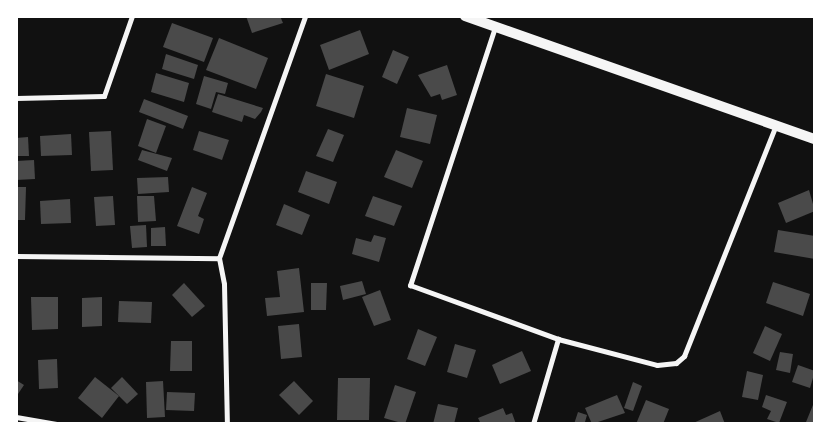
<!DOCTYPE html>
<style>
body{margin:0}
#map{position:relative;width:831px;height:440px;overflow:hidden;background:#111;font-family:"Sofia Sans Condensed",sans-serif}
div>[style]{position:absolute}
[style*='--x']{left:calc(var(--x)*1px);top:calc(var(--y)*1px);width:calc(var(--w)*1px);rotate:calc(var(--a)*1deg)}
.building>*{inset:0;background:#4a4a4a}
.minor>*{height:5px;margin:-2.5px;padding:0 2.5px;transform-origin:2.5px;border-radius:2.5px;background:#f5f5f5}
.secondary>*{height:10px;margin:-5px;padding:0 5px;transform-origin:5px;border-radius:5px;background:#f5f5f5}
span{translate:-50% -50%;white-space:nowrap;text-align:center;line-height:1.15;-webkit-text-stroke:5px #fff;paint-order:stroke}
.frame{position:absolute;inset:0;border:18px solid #fff;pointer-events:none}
</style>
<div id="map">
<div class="building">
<div style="clip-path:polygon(246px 16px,280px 16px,283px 23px,252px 33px)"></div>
<div style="clip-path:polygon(172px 23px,213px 38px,204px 62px,163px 47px)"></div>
<div style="clip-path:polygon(360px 30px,369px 54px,329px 70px,320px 45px)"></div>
<div style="clip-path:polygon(219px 38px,268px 58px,256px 89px,206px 70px)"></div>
<div style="clip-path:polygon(393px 50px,409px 57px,397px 84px,382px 77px)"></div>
<div style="clip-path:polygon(166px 54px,198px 65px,194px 79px,162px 69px)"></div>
<div style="clip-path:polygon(447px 65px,457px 95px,442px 100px,440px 94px,431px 97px,418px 75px)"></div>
<div style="clip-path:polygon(156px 73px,189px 83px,184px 102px,151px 92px)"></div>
<div style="clip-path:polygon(326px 74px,364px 86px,354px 118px,316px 106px)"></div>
<div style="clip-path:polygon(204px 76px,228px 83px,225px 94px,216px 92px,211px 109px,196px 104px)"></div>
<div style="clip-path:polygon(218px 94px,263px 108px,261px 112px,255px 119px,244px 115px,242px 122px,212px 112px)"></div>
<div style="clip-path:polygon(144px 99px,188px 116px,183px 129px,139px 112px)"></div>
<div style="clip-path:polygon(407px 108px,437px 115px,430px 144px,400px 137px)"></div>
<div style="clip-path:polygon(147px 119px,166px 126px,156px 153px,138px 146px)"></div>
<div style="clip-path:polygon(328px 129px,344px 135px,333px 162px,316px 156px)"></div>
<div style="clip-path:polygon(111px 131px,113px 170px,91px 171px,89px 132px)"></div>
<div style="clip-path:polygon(199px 131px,229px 140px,222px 160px,193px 150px)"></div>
<div style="clip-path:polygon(71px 134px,72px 155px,41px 156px,40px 136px)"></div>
<div style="clip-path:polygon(28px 137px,29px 156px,16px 156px,16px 138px)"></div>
<div style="clip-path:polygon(142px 150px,172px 158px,167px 171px,138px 160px)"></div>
<div style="clip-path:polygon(396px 150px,423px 161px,412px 188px,384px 177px)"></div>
<div style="clip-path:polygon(34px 160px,35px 179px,16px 180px,16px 161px)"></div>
<div style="clip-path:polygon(306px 171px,337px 182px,329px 204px,298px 192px)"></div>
<div style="clip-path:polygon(168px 177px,169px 192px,138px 194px,137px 178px)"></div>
<div style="clip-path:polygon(16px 187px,26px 187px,25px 220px,16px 220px)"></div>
<div style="clip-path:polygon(192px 187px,207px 193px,198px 216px,204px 219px,199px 234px,177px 226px)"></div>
<div style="clip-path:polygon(809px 190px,815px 211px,786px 223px,778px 203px)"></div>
<div style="clip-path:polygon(113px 196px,115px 225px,96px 226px,94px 197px)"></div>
<div style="clip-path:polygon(137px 196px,154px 196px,156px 221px,138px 222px)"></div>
<div style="clip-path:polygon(373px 196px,402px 206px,394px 226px,365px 216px)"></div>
<div style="clip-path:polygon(70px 199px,71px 223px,41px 224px,40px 201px)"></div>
<div style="clip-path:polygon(284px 204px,310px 215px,302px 235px,276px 225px)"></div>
<div style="clip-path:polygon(146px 225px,147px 247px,132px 248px,130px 226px)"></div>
<div style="clip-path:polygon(165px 227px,166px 246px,151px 246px,151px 228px)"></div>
<div style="clip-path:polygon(778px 230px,815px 236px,815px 259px,774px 252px)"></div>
<div style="clip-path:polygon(374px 235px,386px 238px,379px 262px,352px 254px,356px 238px,371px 242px)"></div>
<div style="clip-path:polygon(299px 268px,304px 312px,267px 316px,265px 298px,280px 297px,277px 271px)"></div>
<div style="clip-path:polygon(362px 281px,366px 294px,343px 300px,340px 286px)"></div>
<div style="clip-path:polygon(773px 282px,810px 294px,803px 316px,766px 303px)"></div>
<div style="clip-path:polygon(184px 283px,205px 306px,192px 317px,172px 295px)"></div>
<div style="clip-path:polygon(311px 283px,327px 283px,326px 310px,311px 310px)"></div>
<div style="clip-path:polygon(380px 290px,391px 320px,374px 326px,362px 297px)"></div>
<div style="clip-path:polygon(31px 297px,58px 297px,58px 329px,32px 330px)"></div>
<div style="clip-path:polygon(102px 297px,102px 326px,82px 327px,82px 298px)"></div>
<div style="clip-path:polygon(119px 301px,152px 302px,151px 323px,118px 322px)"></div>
<div style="clip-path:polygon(299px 324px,302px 357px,281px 359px,278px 326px)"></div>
<div style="clip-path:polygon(765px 326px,782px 334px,770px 361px,753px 353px)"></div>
<div style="clip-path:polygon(418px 329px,437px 337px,425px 366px,407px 359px)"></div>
<div style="clip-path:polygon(171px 341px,192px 341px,192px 371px,170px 371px)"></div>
<div style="clip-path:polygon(455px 344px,476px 350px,467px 378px,447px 372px)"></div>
<div style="clip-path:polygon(522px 351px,531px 371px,500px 384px,492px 365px)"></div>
<div style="clip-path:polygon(780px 352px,793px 354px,790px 373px,776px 370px)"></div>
<div style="clip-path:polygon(57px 359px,58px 388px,39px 389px,38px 360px)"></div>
<div style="clip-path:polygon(798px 365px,815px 371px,810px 388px,792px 382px)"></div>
<div style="clip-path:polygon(747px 371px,763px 375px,758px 400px,742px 397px)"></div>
<div style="clip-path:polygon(95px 377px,119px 396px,102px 418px,78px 398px)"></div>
<div style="clip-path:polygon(122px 377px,138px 394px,127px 404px,111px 388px)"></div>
<div style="clip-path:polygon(338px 378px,370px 378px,369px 420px,337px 420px)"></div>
<div style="clip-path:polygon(16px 380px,24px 385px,16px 397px)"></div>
<div style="clip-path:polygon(163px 381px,165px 417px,147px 418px,146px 382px)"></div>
<div style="clip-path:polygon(294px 381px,313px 401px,299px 415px,279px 395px)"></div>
<div style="clip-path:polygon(633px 382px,642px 386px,633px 411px,624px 408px)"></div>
<div style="clip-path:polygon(395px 385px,416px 392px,405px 424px,384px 418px)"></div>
<div style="clip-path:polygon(167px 392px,195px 393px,194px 411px,166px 410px)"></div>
<div style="clip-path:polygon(617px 395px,625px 413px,592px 424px,585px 408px)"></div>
<div style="clip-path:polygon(766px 395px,787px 402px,779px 423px,767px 419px,771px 411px,762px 407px)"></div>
<div style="clip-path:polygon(646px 400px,669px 409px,663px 424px,636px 424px)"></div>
<div style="clip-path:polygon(815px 400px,815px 424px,811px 424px,806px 422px)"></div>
<div style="clip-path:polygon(438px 404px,458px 408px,454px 424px,433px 424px)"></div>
<div style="clip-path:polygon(503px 408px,506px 415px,512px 413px,516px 424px,481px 424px,478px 418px)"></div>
<div style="clip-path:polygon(720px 411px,725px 424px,691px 424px)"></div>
<div style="clip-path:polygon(578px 412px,587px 415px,585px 422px,589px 424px,574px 424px)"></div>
</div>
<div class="minor">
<div style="--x:495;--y:27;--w:272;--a:108.2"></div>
<div style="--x:410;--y:285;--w:158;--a:20"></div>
<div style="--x:16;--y:98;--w:88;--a:-1.3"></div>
<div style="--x:104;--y:96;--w:85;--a:-70.7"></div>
<div style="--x:16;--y:256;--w:203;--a:0.6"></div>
<div style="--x:219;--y:258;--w:257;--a:-70.4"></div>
<div style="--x:219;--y:258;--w:26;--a:79"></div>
<div style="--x:224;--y:284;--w:140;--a:88.8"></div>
<div style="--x:16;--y:417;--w:41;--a:9.9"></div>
<div style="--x:533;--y:424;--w:89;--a:-73.6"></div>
<div style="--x:558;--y:339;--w:102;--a:14.7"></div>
<div style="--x:657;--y:365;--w:19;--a:-6"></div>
<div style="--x:676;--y:363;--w:11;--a:-41"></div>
<div style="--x:684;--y:356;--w:249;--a:-68.3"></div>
</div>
<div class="secondary">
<div style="--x:465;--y:16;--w:371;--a:19.4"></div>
</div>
<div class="frame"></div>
</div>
